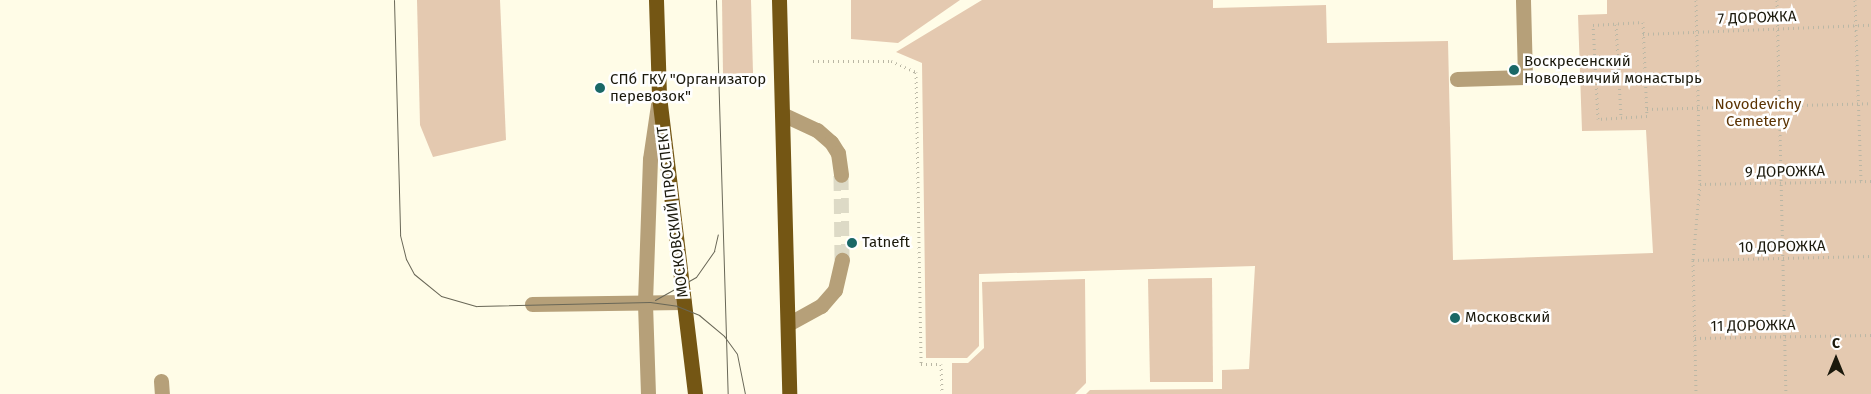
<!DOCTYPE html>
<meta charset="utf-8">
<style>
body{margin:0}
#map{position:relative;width:1871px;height:394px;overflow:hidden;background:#fffce7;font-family:"Fira Sans",sans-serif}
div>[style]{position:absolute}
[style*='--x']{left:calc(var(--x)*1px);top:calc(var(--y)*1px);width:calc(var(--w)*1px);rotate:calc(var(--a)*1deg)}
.green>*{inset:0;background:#e4c9b0}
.minor-tunnel>*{height:15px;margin-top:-7.5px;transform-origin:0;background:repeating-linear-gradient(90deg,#dddac6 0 15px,transparent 0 23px)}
.path>*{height:3px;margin-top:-1.5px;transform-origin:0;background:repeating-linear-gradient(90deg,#bab7a5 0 1px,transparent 0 5px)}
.minor>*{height:15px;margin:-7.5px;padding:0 7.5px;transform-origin:7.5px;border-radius:7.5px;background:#b6a079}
.major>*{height:15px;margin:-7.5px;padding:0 7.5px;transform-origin:7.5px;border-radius:7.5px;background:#745614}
.tram>*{height:1px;margin:-0.5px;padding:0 0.5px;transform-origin:0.5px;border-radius:0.5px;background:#696757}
.dots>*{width:14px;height:14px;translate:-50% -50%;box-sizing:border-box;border:2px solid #fff;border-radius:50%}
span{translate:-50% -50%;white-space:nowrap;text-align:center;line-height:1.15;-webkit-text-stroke:5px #fff;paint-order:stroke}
.street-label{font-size:15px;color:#1b190c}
.poi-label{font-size:15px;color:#1b190c}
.left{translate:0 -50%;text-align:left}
.park-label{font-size:15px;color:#5b3303}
.north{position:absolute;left:1811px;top:334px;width:50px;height:50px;-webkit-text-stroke:4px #fff;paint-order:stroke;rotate:0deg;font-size:14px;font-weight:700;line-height:20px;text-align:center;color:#1b190c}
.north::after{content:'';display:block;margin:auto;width:18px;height:22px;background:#1b190c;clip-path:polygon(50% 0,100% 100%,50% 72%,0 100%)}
</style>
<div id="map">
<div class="green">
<div style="clip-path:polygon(417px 0,500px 0,506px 140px,433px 157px,420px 125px)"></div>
<div style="clip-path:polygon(722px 0,751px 0,753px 73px,723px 74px)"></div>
<div style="clip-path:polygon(851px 0,960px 0,898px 43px,851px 39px)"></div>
<div style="clip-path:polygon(982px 0,1213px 0,1213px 8px,1326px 5px,1327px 43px,1448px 41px,1453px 260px,1653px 253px,1646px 130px,1582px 131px,1578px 15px,1607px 14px,1607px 0,1871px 0,1871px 394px,1086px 394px,1090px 390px,1222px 389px,1222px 370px,1249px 369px,1255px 266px,979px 274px,979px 346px,967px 358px,926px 358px,922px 63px,896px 52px)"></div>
<div style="clip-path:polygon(1212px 278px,1213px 382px,1150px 382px,1148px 279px)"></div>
<div style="clip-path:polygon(1085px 279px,1086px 383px,1075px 394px,952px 394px,952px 363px,968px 363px,984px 348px,982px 282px)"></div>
</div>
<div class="minor-tunnel">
<div style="--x:841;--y:175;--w:85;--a:89.3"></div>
</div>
<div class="path">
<div style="--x:1696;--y:0;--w:184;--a:88.8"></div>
<div style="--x:1700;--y:184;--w:76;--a:95.3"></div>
<div style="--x:1693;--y:260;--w:134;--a:88.7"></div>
<div style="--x:1777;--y:0;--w:394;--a:88.7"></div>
<div style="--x:1855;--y:0;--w:181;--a:88.1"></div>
<div style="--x:1643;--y:22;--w:94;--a:87.6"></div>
<div style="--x:1647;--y:116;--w:49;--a:176.5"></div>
<div style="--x:1598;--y:119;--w:94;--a:-93"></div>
<div style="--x:1593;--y:25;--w:50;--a:-3.4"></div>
<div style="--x:1616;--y:24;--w:93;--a:86.9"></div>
<div style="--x:1643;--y:34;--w:228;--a:-2.3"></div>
<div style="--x:813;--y:61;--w:78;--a:0"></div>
<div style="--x:891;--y:61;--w:27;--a:24"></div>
<div style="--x:916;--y:72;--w:292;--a:89"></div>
<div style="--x:921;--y:364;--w:20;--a:0"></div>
<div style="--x:941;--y:364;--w:30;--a:88"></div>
<div style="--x:1647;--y:109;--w:224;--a:-1.5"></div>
<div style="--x:1700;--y:184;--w:171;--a:-1"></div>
<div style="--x:1693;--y:260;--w:178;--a:-1.3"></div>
<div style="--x:1695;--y:338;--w:176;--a:-1"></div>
</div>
<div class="minor">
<div style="--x:1457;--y:79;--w:68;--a:-1.7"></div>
<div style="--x:1525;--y:77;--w:77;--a:-91.5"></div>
<div style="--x:782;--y:114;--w:38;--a:25"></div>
<div style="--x:817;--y:130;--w:18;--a:41"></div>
<div style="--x:831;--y:142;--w:13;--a:58"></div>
<div style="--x:838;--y:153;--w:22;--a:82"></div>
<div style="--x:532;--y:304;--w:152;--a:-0.8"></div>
<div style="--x:788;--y:324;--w:38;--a:-29"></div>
<div style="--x:821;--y:306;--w:21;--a:-49"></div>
<div style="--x:835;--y:290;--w:31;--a:-77"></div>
<div style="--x:161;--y:381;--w:13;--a:86"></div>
<div style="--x:648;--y:394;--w:92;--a:-91.9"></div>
<div style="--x:645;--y:302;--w:143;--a:-88"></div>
<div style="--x:650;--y:159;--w:55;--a:-81.6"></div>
</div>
<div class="major">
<div style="--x:656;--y:0;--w:96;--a:88.2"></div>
<div style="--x:659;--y:96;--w:300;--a:83.1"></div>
<div style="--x:779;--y:0;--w:394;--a:88.5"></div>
</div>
<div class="tram">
<div style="--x:394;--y:0;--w:235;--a:88.5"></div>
<div style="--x:400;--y:235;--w:25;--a:76"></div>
<div style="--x:406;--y:259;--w:17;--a:62"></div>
<div style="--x:414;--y:274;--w:35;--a:39"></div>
<div style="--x:441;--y:296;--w:37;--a:16"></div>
<div style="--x:477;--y:306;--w:173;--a:-1.3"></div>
<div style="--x:650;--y:302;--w:27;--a:8"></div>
<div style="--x:677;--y:306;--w:24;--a:22"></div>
<div style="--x:699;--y:315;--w:33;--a:40"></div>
<div style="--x:724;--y:336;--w:22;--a:54"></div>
<div style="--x:737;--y:354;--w:41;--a:78.7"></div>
<div style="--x:716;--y:0;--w:394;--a:88.3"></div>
<div style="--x:655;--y:300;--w:47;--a:-29.3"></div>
<div style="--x:696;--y:277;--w:32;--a:-55"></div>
<div style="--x:714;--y:251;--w:17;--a:-77"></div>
</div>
<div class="dots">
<div style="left:1514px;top:70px;background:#1a6866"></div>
<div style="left:600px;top:88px;background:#1a6866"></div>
<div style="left:852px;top:243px;background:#1a6866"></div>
<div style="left:1455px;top:318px;background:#1a6866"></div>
</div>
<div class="street-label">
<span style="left:1757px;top:18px;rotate:-2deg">7 ДОРОЖКА</span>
<span style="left:1785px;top:172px;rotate:-1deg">9 ДОРОЖКА</span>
<span style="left:673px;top:212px;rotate:-97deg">МОСКОВСКИЙ ПРОСПЕКТ</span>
<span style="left:1782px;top:247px;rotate:-1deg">10 ДОРОЖКА</span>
<span style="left:1753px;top:326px;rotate:-1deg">11 ДОРОЖКА</span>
</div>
<div class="poi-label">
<span class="left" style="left:1524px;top:70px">Воскресенский<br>Новодевичий монастырь</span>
<span class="left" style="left:610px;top:88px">СПб ГКУ "Организатор<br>перевозок"</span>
<span class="left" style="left:862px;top:243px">Tatneft</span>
<span class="left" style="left:1465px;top:318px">Московский</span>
</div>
<div class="park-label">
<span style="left:1758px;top:113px">Novodevichy<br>Cemetery</span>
</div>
<div class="north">С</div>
</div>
